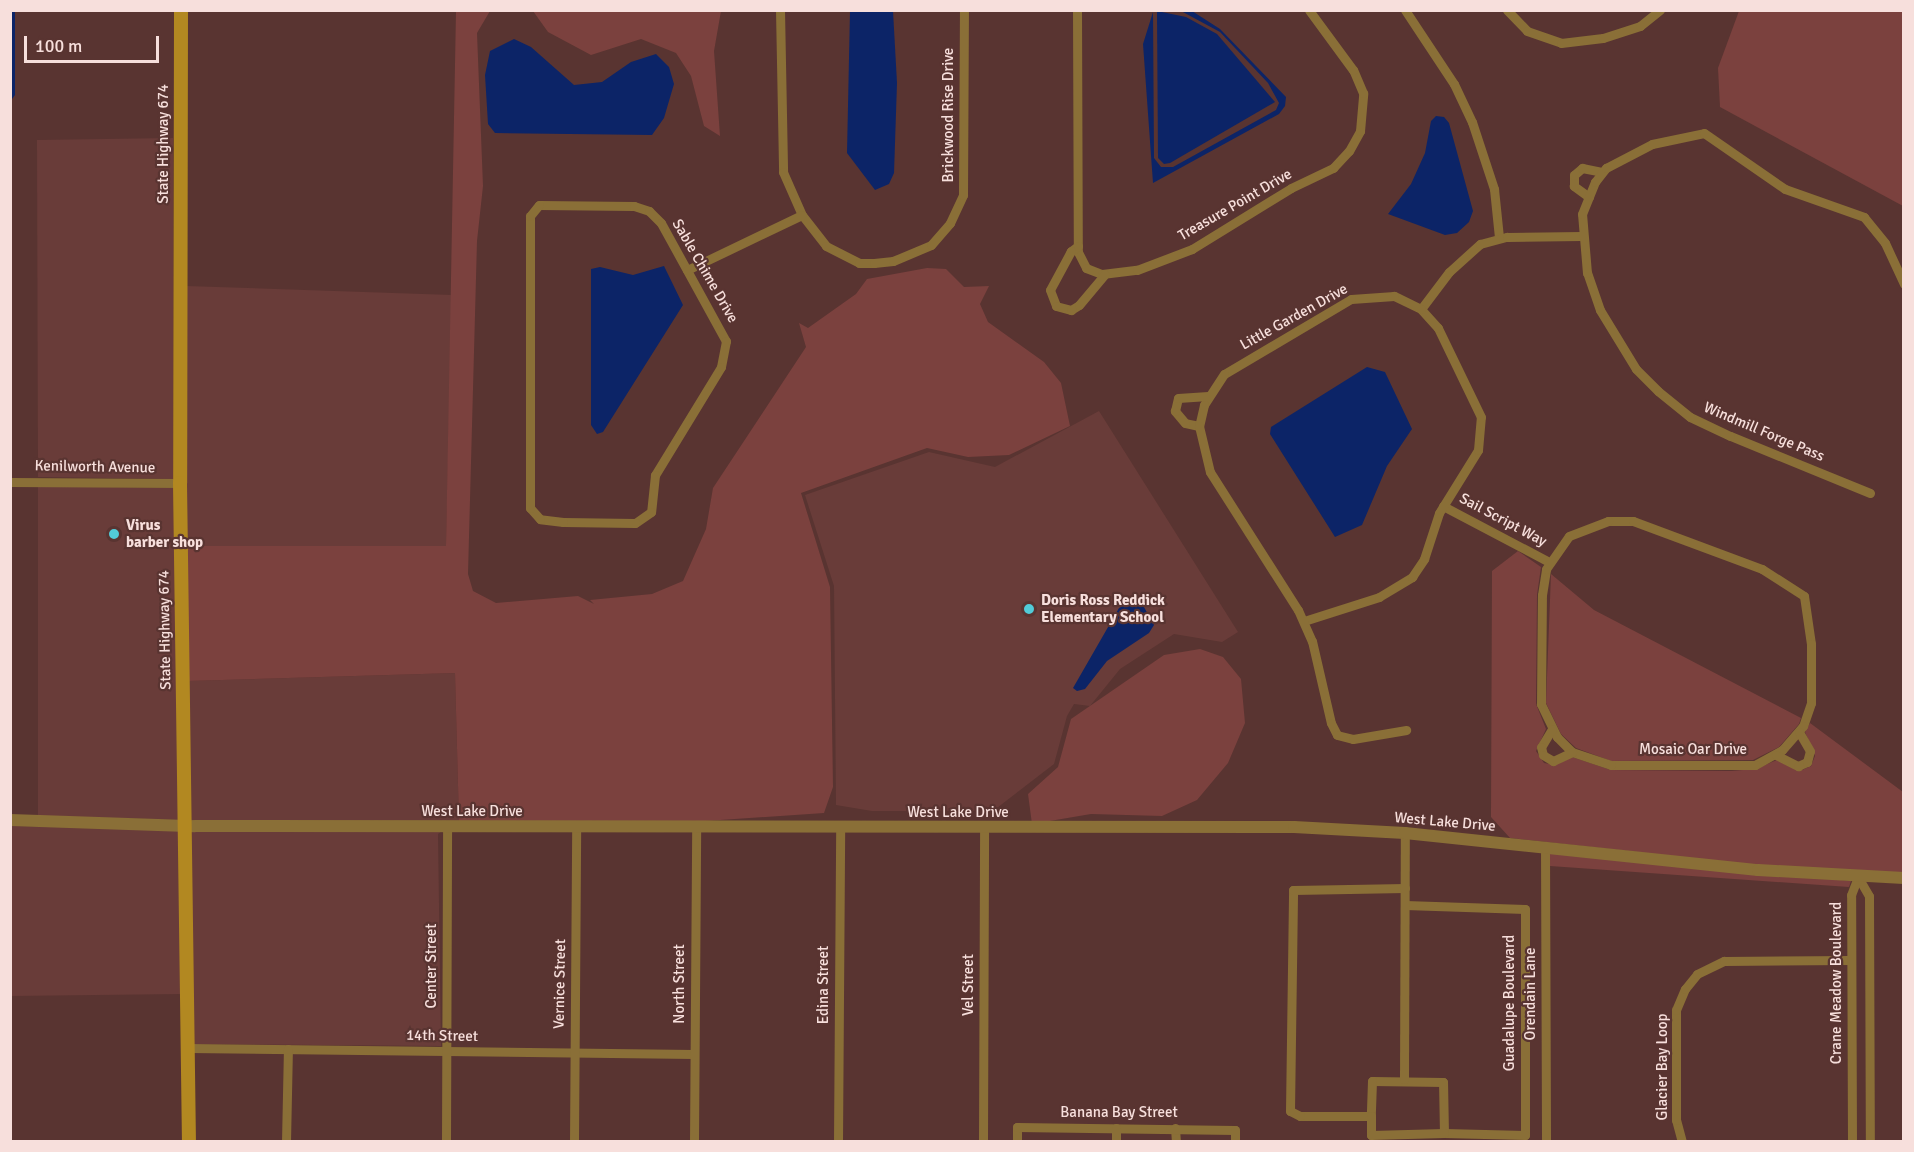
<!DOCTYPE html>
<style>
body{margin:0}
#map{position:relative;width:1914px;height:1152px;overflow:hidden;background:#593431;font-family:Signika,sans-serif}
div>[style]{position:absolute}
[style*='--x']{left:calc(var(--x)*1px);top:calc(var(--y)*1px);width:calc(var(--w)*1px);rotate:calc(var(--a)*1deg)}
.built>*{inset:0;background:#693c39}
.green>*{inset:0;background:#7b413e}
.water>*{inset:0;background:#0c2467}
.minor>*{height:9px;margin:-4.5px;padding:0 4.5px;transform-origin:4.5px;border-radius:4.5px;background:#8a6f37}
.tertiary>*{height:12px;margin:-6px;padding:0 6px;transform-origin:6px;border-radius:6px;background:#8a6f37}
.secondary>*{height:14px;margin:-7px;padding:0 7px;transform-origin:7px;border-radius:7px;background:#b28821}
.dots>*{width:16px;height:16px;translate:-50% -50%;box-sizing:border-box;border:3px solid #593431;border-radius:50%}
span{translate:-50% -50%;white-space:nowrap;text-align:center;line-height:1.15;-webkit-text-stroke:4.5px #593431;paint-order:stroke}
.street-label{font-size:15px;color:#f7dfdc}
.poi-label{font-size:15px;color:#f7dfdc;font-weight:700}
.left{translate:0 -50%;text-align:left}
.frame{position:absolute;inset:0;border:12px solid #f7dfdc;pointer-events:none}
.scale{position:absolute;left:24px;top:36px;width:135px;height:27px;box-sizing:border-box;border:3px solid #f7dfdc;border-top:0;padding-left:8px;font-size:18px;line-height:21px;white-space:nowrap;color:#f7dfdc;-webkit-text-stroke:4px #593431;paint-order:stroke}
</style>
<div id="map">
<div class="built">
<div style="clip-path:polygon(173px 138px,174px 479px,38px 477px,37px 140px)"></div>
<div style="clip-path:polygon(186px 286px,452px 295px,446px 546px,186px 546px)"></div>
<div style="clip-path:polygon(1099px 411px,1238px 632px,1222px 642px,1174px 634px,1120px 669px,1090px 706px,1074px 704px,1067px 716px,1054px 764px,993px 811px,872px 811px,836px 805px,834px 586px,805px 495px,929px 452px,995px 467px)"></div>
<div style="clip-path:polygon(38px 486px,174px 488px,180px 820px,38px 816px)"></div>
<div style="clip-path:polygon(455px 673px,459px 822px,190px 821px,187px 681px)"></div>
<div style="clip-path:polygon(10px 826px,180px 829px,183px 994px,11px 996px)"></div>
<div style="clip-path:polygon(191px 830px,442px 831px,438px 834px,441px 1046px,193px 1044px)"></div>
</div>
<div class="green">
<div style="clip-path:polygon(456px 11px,490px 11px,477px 33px,483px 186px,477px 241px,468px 574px,473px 591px,496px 603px,578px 596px,594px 604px,590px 600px,652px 594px,683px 581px,706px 529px,713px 488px,806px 347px,799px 323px,808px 328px,856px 294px,867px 279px,927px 268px,946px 269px,964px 287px,989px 286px,980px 304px,988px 322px,1044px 362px,1061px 383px,1070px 426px,1009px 455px,968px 457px,927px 448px,801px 493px,830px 587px,833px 787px,824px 813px,691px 822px,459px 822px,455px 673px,187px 681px,186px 546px,446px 546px)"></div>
<div style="clip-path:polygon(533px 11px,721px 11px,714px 51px,720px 136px,704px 126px,691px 76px,676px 53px,641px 39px,591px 55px,548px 32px)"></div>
<div style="clip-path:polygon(1739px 11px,1903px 11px,1903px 206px,1720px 107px,1718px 68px)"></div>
<div style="clip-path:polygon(1518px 551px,1541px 567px,1537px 595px,1536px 704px,1546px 729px,1536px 751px,1544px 763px,1555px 765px,1572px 757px,1611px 770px,1731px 771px,1755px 769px,1777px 760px,1802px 770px,1811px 766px,1815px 756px,1805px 732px,1810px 723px,1903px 792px,1903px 873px,1762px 866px,1510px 838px,1491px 817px,1492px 571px)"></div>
<div style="clip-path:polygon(1551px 574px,1594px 610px,1801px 718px,1799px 724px,1779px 747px,1753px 760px,1611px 761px,1576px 748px,1561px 734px,1546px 703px)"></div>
<div style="clip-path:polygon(1200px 649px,1223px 657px,1241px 679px,1245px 723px,1228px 763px,1197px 800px,1162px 816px,1091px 814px,1032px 824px,1028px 794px,1058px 767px,1071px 719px,1164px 655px)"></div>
<div style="clip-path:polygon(1550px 852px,1851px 881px,1849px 887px,1550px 866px)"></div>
</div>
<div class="water">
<div style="clip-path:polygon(11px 10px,15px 11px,15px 95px,12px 99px)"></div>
<div style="clip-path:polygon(850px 11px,893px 11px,897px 83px,894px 173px,889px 184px,875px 190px,847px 153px)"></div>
<div style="clip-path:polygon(1157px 11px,1186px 17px,1217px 34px,1275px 102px,1170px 163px,1164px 164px,1158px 158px)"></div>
<div style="clip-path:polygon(1181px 11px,1192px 11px,1220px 29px,1286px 97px,1285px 106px,1279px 114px,1153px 183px,1143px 44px,1153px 12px,1154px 158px,1161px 167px,1173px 167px,1276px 110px,1279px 103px,1268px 83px,1220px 32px)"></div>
<div style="clip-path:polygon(514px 39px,531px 47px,574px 85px,602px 82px,631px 62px,656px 54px,669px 67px,674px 84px,664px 118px,652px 135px,495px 133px,488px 124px,485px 75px,490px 51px)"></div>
<div style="clip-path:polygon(1436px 116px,1444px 117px,1449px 123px,1473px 211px,1469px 222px,1457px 233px,1445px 235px,1388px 214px,1411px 184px,1425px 153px,1431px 121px)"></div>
<div style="clip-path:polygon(664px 266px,683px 305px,603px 432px,597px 434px,591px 425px,591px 269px,600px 267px,633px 275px)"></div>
<div style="clip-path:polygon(1367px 367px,1385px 372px,1412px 429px,1387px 466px,1362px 525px,1335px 537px,1270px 434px,1271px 427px)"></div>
<div style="clip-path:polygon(1134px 600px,1140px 600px,1154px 625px,1149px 633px,1107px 661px,1085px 689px,1077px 691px,1073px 688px,1119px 608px)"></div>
</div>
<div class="minor">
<div style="--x:780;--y:10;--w:162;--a:88.9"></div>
<div style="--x:783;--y:172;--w:47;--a:66.2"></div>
<div style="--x:802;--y:215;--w:39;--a:52"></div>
<div style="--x:826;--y:246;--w:37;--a:27"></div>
<div style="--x:859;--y:263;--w:15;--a:0"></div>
<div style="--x:874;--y:263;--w:19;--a:-6"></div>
<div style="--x:893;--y:261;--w:41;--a:-22.8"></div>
<div style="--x:931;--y:245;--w:29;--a:-49"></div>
<div style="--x:950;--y:223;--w:31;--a:-65"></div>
<div style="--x:963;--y:195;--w:185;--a:-89.7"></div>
<div style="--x:1077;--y:10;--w:242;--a:89.8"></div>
<div style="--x:1078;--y:252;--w:18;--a:63"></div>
<div style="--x:1086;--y:268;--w:17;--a:21"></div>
<div style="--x:1102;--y:274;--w:35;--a:-7"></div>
<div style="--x:1137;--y:270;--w:59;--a:-20.9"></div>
<div style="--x:1192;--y:249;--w:116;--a:-31.6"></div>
<div style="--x:1291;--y:188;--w:47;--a:-25.5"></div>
<div style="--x:1333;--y:168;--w:23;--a:-47"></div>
<div style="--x:1349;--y:151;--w:23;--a:-61"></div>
<div style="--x:1360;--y:131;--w:38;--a:-85"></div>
<div style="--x:1363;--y:93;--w:25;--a:-113"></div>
<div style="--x:1353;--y:70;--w:74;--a:-126.3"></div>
<div style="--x:1405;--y:10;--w:89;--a:56.5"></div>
<div style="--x:1454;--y:84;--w:42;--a:64.7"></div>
<div style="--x:1472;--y:122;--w:71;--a:71.8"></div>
<div style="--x:1494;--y:189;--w:48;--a:84.1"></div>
<div style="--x:1507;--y:10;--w:29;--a:46"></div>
<div style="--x:1527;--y:31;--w:36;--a:19"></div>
<div style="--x:1561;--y:43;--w:42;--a:-6.8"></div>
<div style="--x:1603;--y:38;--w:39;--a:-18"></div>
<div style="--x:1640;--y:26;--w:26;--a:-39"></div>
<div style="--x:1589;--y:197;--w:19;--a:-144"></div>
<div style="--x:1574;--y:186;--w:11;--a:-90"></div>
<div style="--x:1574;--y:175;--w:11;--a:-41"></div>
<div style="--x:1582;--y:168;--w:20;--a:11"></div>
<div style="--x:539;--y:205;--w:95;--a:0.6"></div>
<div style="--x:634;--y:206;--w:16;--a:18"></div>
<div style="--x:649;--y:211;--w:17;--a:45"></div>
<div style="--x:661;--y:223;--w:135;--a:61.2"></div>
<div style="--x:726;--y:341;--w:26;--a:101"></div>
<div style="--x:721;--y:367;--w:127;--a:121.4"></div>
<div style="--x:655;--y:475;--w:37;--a:96"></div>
<div style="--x:651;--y:512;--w:19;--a:145"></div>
<div style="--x:635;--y:523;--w:72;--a:-179.2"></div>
<div style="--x:563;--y:522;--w:23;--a:-173"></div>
<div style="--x:540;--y:519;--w:15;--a:-132"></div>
<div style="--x:530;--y:508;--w:292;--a:-90"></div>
<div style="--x:530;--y:216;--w:14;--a:-51"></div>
<div style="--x:1078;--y:246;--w:9;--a:144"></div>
<div style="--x:1071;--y:251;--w:44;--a:118.3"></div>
<div style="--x:1050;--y:290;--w:17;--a:69"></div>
<div style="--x:1056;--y:306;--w:16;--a:15"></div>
<div style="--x:1071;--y:310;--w:9;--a:-32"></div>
<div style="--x:1079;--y:305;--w:40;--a:-50"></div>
<div style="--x:687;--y:270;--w:127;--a:-25.6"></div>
<div style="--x:1421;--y:309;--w:46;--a:-52.9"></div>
<div style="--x:1449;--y:272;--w:42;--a:-42.1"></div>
<div style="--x:1480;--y:244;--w:28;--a:-15"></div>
<div style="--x:1507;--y:237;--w:74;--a:-0.8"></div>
<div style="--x:1199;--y:426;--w:14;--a:-168"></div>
<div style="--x:1185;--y:423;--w:16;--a:-130"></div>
<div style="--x:1175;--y:411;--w:13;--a:-77"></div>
<div style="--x:1178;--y:398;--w:30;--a:-4"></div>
<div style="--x:10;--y:482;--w:170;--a:0.3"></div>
<div style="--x:1870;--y:493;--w:151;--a:-157.8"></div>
<div style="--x:1730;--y:436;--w:44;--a:-154.6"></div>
<div style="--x:1690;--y:417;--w:41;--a:-140.9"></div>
<div style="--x:1658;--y:391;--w:31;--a:-135"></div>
<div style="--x:1636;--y:369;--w:69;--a:-121.4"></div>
<div style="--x:1600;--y:310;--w:39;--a:-109"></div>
<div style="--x:1587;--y:273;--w:59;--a:-94.8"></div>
<div style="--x:1582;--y:214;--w:35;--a:-68"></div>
<div style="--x:1595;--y:182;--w:18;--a:-52"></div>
<div style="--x:1606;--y:168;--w:52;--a:-27.6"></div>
<div style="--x:1652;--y:144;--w:53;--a:-11.9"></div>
<div style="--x:1704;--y:133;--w:98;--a:34.7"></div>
<div style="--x:1785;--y:189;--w:84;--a:19.5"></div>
<div style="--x:1864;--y:217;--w:33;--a:51"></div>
<div style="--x:1885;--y:243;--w:45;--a:65.1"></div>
<div style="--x:1443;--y:506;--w:120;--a:27.8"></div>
<div style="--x:1608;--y:521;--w:25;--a:0"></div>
<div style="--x:1633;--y:521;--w:138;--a:20.4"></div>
<div style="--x:1762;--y:569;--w:50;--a:32.7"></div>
<div style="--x:1804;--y:596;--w:49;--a:81.7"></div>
<div style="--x:1811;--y:644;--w:59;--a:90"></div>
<div style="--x:1811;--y:703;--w:24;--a:109"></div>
<div style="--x:1803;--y:726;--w:32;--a:131"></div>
<div style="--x:1782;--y:750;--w:31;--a:151"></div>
<div style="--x:1755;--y:765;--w:144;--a:180"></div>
<div style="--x:1611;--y:765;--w:41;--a:-161.6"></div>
<div style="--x:1572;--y:752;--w:21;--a:-135"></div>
<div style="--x:1557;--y:737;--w:37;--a:-116"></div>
<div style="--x:1541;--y:704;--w:109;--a:-89.5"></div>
<div style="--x:1542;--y:595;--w:26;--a:-81"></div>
<div style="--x:1546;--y:569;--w:40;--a:-55.1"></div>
<div style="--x:1569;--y:536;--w:42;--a:-21"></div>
<div style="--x:1304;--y:621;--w:79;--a:-17.7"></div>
<div style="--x:1379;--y:597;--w:39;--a:-31"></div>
<div style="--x:1412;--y:577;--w:22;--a:-56"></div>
<div style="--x:1424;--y:559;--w:48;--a:-71.9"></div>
<div style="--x:1439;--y:513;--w:74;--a:-58.2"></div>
<div style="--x:1478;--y:450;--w:33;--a:-85"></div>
<div style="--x:1481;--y:417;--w:99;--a:-115.8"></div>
<div style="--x:1438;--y:328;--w:25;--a:-132"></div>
<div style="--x:1421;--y:309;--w:30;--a:-154"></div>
<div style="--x:1394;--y:296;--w:43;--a:176"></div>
<div style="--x:1351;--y:299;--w:147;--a:149.4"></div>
<div style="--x:1224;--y:374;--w:37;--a:123"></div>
<div style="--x:1204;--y:405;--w:22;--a:103"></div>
<div style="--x:1199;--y:426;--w:47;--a:76.6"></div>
<div style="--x:1210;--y:472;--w:164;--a:57.5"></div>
<div style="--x:1298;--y:610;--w:34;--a:66"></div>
<div style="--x:1312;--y:641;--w:84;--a:77"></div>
<div style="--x:1331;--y:723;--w:13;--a:63"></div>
<div style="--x:1337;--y:735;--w:16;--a:14"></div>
<div style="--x:1353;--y:739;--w:54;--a:-9.6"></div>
<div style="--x:1552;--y:729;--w:21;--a:121"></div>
<div style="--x:1541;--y:747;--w:8;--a:76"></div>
<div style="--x:1543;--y:755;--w:12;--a:31"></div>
<div style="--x:1553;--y:761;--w:21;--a:-25"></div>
<div style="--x:1776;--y:755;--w:25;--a:27"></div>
<div style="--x:1798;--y:766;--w:10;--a:-24"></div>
<div style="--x:1807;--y:762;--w:11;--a:-75"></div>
<div style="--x:1810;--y:751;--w:22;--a:-120"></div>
<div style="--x:1545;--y:847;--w:295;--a:89.8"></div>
<div style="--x:1858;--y:877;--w:22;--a:60"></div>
<div style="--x:1869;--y:896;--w:246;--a:89.8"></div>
<div style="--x:1405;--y:905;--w:120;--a:1.9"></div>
<div style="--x:1525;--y:909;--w:226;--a:90"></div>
<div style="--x:1525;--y:1135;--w:81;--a:-178.6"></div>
<div style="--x:1444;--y:1133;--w:51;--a:-91.1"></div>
<div style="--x:1443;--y:1082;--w:71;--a:-179.2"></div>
<div style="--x:1372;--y:1081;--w:35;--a:92"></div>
<div style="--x:1371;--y:1116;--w:71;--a:180"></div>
<div style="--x:1300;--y:1116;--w:11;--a:-153"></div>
<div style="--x:1290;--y:1111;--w:221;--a:-89.2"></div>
<div style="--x:1293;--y:890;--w:112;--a:-1"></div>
<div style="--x:188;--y:1048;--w:506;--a:0.68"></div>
<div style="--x:1404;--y:1079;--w:246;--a:-89.8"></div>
<div style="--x:1371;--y:1116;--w:19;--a:90"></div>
<div style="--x:1371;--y:1135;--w:73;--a:-1.6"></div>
<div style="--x:1175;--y:1128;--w:14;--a:86"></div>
<div style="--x:286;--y:1142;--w:93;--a:-88.8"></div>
<div style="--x:446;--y:1142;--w:315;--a:-89.8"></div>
<div style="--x:574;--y:1142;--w:315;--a:-89.6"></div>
<div style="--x:694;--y:1142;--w:315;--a:-89.6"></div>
<div style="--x:838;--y:1142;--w:314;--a:-89.6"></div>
<div style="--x:983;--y:1142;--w:313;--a:-89.8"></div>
<div style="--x:1017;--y:1142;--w:15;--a:-90"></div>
<div style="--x:1017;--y:1127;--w:218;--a:0.8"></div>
<div style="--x:1235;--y:1130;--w:12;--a:90"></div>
<div style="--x:1116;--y:1142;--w:14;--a:-90"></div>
<div style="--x:1682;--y:1142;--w:23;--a:-105"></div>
<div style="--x:1676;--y:1120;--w:110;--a:-90"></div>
<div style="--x:1676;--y:1010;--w:23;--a:-67"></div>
<div style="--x:1685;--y:989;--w:19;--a:-51"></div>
<div style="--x:1697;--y:974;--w:30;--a:-26"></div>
<div style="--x:1724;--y:961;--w:127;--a:-0.5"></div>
<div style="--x:1852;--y:1142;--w:247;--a:-90.2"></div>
<div style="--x:1851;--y:895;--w:19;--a:-69"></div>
</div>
<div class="tertiary">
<div style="--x:10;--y:820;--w:185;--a:1.9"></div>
<div style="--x:195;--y:826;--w:1099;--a:0.05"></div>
<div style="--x:1294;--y:827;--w:111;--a:3.1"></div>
<div style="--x:1405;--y:833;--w:355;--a:6"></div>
<div style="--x:1758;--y:870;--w:146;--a:3.1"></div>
</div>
<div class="secondary">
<div style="--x:181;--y:10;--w:473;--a:90.1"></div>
<div style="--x:180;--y:483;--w:659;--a:89.22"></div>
</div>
<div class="dots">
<div style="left:114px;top:534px;background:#52cbd8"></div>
<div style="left:1029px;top:609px;background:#52cbd8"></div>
</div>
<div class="street-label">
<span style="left:949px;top:115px;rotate:-90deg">Brickwood Rise Drive</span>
<span style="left:164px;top:144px;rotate:-90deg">State Highway 674</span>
<span style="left:1235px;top:205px;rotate:-30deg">Treasure Point Drive</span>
<span style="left:705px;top:271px;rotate:60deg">Sable Chime Drive</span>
<span style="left:1294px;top:317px;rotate:-29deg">Little Garden Drive</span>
<span style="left:1764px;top:432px;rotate:23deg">Windmill Forge Pass</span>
<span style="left:95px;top:467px;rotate:1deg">Kenilworth Avenue</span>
<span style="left:1503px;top:520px;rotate:28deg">Sail Script Way</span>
<span style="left:165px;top:630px;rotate:-91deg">State Highway 674</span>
<span style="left:1693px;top:750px">Mosaic Oar Drive</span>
<span style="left:472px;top:812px">West Lake Drive</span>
<span style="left:958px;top:813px">West Lake Drive</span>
<span style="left:1445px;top:822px;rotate:5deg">West Lake Drive</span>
<span style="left:432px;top:966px;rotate:-90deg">Center Street</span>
<span style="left:1837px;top:983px;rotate:-90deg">Crane Meadow Boulevard</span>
<span style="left:560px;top:984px;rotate:-89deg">Vernice Street</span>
<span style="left:680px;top:984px;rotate:-90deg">North Street</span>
<span style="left:824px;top:985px;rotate:-90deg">Edina Street</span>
<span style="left:969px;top:985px;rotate:-90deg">Vel Street</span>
<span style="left:1531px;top:994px;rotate:-90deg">Orendain Lane</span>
<span style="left:1510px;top:1003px;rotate:-90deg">Guadalupe Boulevard</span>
<span style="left:442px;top:1036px;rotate:1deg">14th Street</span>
<span style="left:1663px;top:1067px;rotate:-90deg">Glacier Bay Loop</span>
<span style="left:1119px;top:1113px">Banana Bay Street</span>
</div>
<div class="poi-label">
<span class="left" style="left:126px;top:534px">Virus<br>barber shop</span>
<span class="left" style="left:1041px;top:609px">Doris Ross Reddick<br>Elementary School</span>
</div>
<div class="frame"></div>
<div class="scale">100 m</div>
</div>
